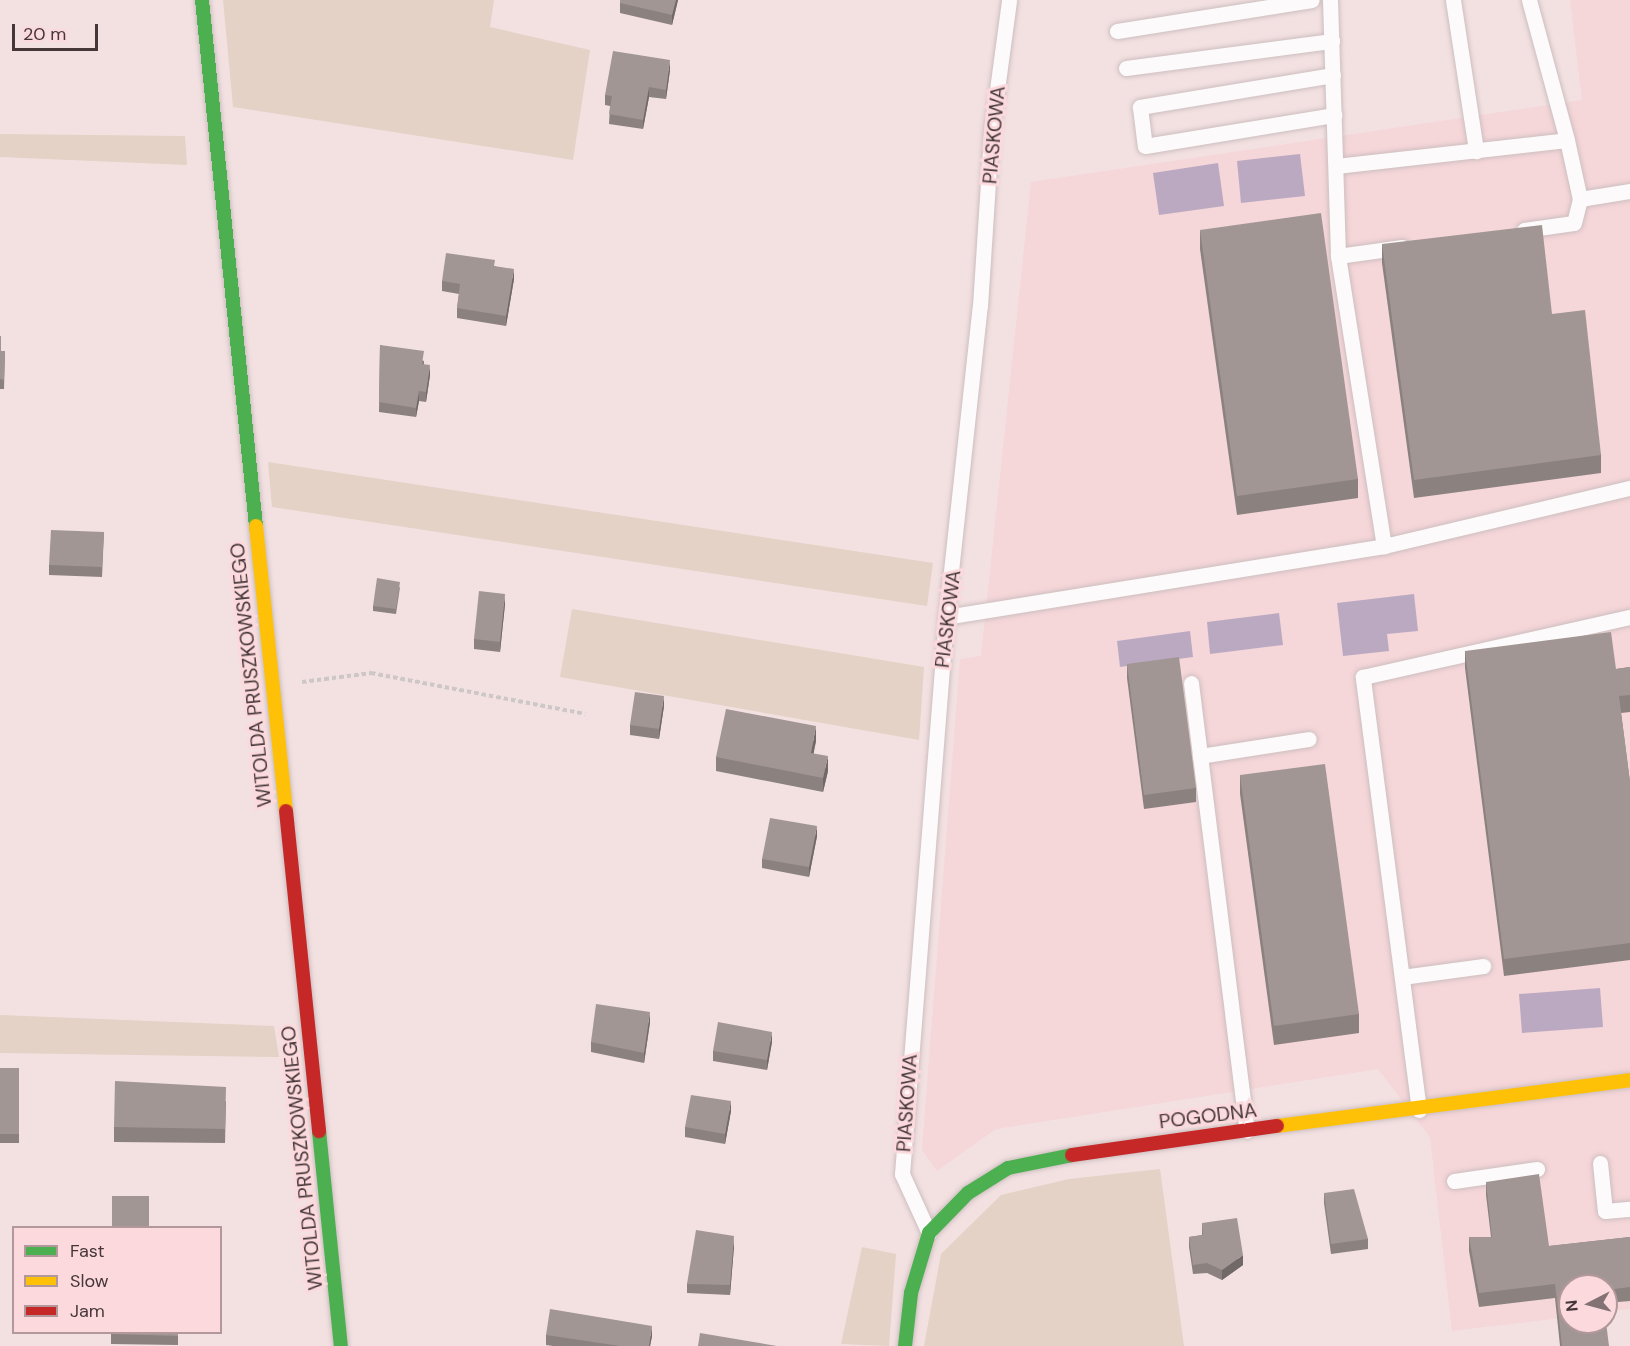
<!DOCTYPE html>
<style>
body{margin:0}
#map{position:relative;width:1630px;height:1346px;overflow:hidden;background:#f3e1e2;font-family:"DM Sans",sans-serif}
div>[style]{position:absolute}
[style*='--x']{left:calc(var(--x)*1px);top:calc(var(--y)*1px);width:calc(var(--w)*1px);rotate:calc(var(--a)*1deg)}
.built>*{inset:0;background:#f5d6d9}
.green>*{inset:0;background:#e3d2c5}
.water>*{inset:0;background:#bba9c2}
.path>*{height:4px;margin-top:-2px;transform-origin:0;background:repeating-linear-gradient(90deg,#cdc7c8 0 4.5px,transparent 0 7.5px)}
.roads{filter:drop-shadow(0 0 2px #cdbebf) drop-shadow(0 0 2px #cdbebf)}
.lane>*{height:15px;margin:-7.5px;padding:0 7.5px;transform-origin:7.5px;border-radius:7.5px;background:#fdfafb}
.fast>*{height:14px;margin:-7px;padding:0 7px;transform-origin:7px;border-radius:7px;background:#4caf50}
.slow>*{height:14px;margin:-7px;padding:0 7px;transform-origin:7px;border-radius:7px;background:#ffc107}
.jam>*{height:14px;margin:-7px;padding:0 7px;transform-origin:7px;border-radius:7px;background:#c62828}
.wall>*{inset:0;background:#8b817f}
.shaded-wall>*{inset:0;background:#716968}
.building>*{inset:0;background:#a29694}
span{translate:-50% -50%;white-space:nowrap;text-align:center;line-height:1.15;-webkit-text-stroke:6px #fbd9dc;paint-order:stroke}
.street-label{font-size:20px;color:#453739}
.legend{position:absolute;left:12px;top:1226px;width:210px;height:108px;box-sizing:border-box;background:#fbd9dc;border:2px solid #b2989b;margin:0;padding:8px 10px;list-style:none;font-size:18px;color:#453739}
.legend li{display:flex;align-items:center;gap:12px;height:30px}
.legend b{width:30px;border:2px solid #b2989b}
.north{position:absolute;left:1558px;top:1274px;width:60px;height:60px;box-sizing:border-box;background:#fbd9dc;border:2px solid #b2989b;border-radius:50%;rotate:264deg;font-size:16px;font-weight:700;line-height:24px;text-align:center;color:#453739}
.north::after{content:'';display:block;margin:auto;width:21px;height:27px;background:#827274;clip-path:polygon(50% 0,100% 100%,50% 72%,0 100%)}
.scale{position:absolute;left:12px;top:24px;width:86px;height:27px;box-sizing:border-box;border:3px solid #453739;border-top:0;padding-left:8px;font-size:18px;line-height:21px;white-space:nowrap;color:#453739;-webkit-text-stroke:4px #fbd9dc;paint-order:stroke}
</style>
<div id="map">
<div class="built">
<div style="clip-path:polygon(1570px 0,1630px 0,1630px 1309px,1606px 1312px,1606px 1286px,1570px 1286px,1570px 1317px,1452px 1331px,1430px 1137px,1378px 1069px,996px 1129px,937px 1171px,922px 1150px,960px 659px,981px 656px,1031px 182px,1582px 100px)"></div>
</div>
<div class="green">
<div style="clip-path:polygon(223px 0,494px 0,490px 27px,590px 50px,573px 160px,233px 107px)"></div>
<div style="clip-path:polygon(0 134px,185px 136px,187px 165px,0 157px)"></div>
<div style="clip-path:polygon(268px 462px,933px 563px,927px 606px,272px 507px)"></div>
<div style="clip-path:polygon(572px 609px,924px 667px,919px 740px,560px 677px)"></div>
<div style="clip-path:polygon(0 1015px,274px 1026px,279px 1057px,0 1053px)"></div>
<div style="clip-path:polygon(1160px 1169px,1184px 1346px,924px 1346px,941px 1254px,1001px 1195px,1069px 1179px)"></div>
<div style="clip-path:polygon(862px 1247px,896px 1254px,889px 1346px,841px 1344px)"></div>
</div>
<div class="water">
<div style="clip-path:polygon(1300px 154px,1305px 196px,1241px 203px,1237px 161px)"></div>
<div style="clip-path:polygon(1218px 163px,1224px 206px,1159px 215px,1153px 173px)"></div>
<div style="clip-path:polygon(1414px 594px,1418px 631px,1387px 634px,1389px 651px,1343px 656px,1337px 603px)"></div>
<div style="clip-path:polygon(1279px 613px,1283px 645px,1210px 654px,1207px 622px)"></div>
<div style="clip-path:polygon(1190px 631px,1193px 657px,1120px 667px,1117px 641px)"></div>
<div style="clip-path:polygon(1600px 988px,1603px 1027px,1522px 1033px,1519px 994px)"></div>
</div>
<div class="path">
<div style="--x:302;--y:682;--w:70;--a:-7.4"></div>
<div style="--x:371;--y:673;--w:218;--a:10.8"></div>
</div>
<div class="roads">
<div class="lane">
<div style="--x:1330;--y:0;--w:256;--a:88.2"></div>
<div style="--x:1338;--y:256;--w:294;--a:81"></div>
<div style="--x:1384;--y:546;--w:253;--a:-13.3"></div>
<div style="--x:1453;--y:0;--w:153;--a:81.3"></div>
<div style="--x:1529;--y:0;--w:145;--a:74.8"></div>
<div style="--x:1117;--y:31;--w:197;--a:-9"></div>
<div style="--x:1126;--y:68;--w:208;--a:-7.5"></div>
<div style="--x:1333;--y:75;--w:196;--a:170.6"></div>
<div style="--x:1140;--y:107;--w:39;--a:83"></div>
<div style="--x:1145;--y:146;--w:192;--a:-9.3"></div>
<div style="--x:1336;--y:166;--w:232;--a:-6.4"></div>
<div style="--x:1567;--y:140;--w:60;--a:77.6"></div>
<div style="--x:1524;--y:230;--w:50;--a:-8"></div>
<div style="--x:1574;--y:223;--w:25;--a:-76"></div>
<div style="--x:1580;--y:199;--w:51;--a:-9.1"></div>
<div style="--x:1338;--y:256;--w:65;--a:-8"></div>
<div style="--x:946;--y:617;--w:444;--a:-9.2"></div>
<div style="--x:1191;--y:683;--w:451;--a:82.9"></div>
<div style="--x:1200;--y:756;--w:110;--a:-8.9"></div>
<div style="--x:1402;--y:977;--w:82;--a:-7.7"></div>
<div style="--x:1419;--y:1110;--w:437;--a:-97.4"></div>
<div style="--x:1363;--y:677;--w:274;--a:-12.7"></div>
<div style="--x:1600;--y:1163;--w:48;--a:84.1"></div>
<div style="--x:1605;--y:1211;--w:25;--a:-5"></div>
<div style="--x:1454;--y:1181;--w:84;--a:-8.2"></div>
<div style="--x:929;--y:1233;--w:65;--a:-114.6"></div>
<div style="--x:902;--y:1174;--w:559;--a:-85.48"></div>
<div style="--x:946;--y:617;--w:313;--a:-83.8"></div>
<div style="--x:980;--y:306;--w:172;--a:-86.3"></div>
<div style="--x:991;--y:134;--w:135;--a:-82.3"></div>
</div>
<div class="fast">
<div style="--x:202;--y:0;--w:529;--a:84.14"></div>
<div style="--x:319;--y:1131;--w:216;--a:84.2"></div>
<div style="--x:905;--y:1346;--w:53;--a:-83.5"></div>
<div style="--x:911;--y:1293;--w:63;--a:-73.3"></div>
<div style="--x:929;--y:1233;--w:56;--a:-45.7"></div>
<div style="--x:968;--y:1193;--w:47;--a:-32"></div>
<div style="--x:1008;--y:1168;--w:65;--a:-11.5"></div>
</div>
<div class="slow">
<div style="--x:256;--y:526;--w:287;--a:84"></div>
<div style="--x:1277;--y:1126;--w:356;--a:-7.4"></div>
</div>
<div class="jam">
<div style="--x:286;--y:811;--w:322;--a:84.1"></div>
<div style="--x:1072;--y:1155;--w:207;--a:-8.1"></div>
</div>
</div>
<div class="wall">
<div style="clip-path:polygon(620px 0,678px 0,672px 25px,620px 13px)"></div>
<div style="clip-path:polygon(670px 70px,666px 99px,649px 97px,643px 129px,609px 124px,610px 106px,605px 105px,605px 95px)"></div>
<div style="clip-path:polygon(1200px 230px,1358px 479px,1358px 498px,1237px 515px,1200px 249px)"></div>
<div style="clip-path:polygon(1382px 244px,1552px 314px,1601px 455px,1601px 473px,1414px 498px,1382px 263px)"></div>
<div style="clip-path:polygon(495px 266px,514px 279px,506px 326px,457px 318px,457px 308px,459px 294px,442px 291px,442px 281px)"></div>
<div style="clip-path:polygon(0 336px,1px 351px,5px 351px,4px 389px,0 389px)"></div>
<div style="clip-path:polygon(380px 345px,424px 361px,424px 365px,430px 375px,426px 402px,419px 401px,416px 417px,379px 412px)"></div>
<div style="clip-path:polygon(104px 532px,102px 577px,49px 575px,49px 565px)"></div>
<div style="clip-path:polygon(400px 587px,396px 614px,373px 611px,373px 606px)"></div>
<div style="clip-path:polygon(505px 604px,500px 652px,474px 649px,474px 639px)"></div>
<div style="clip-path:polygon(1465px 651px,1616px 669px,1630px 667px,1630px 712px,1621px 713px,1630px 782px,1630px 960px,1504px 976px,1465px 668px)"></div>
<div style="clip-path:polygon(1127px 664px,1196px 788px,1196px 802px,1144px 809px,1127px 678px)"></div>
<div style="clip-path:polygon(664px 706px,659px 739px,630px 735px,630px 725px)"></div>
<div style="clip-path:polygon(816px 741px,813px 753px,828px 771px,823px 792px,716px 771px,716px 757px)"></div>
<div style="clip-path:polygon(1240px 775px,1359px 1014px,1359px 1033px,1274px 1045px,1240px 794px)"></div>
<div style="clip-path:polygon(817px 836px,809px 877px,762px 868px,762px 859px)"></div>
<div style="clip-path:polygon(650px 1022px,644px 1063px,591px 1052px,591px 1042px)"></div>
<div style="clip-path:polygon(772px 1042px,767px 1070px,713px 1061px,713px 1051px)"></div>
<div style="clip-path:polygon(0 1068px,19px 1068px,19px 1143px,0 1143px)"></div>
<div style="clip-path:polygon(226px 1101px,225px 1143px,114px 1142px,114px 1127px)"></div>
<div style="clip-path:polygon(731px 1111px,725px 1144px,685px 1137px,685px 1127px)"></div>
<div style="clip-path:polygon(1486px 1182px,1549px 1246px,1630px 1237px,1630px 1301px,1606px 1303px,1606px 1286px,1570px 1286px,1609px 1346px,1560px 1346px,1555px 1298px,1479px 1307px,1469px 1251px,1469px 1237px,1491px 1237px,1486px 1195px)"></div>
<div style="clip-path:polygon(1324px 1193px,1368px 1239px,1368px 1249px,1331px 1254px,1324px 1203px)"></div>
<div style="clip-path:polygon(1202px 1223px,1243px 1265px,1222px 1280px,1207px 1273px,1193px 1274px,1189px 1247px,1189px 1237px,1202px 1235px)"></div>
<div style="clip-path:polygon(734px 1246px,730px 1295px,687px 1293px,687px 1284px)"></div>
<div style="clip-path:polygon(111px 1332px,178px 1332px,178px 1345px,111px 1344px)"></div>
<div style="clip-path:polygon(546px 1335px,652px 1336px,650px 1346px,553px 1346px,546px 1345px)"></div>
</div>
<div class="shaded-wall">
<div style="clip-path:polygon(676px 0,678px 0,672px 25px,672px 15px)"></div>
<div style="clip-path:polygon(670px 60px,670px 70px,666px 99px,666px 90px)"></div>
<div style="clip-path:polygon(649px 87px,649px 97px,643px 129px,643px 120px)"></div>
<div style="clip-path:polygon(514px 269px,514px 279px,506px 326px,506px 316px)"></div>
<div style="clip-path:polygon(430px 365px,430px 375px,426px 402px,426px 392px)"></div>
<div style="clip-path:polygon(419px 391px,419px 401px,416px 417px,416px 408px)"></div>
<div style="clip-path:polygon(505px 594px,505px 604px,500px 652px,500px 642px)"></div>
<div style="clip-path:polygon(664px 696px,664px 706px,659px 739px,659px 729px)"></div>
<div style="clip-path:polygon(816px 726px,816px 741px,811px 767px,811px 753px)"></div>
<div style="clip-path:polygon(828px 756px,828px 771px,823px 792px,823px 778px)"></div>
<div style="clip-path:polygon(817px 826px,817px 836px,809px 877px,809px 867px)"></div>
<div style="clip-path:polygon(650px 1012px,650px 1022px,644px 1063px,644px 1053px)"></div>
<div style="clip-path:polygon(772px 1032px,772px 1042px,767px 1070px,767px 1060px)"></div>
<div style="clip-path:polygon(731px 1101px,731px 1111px,725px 1144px,725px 1134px)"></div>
<div style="clip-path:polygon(734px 1236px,734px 1246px,730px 1295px,730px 1285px)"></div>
<div style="clip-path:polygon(1243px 1255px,1243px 1265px,1222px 1280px,1222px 1270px)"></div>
<div style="clip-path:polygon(652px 1326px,652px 1336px,650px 1346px,649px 1346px)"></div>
</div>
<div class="building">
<div style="clip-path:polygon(620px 0,676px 0,672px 15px,620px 3px)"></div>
<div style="clip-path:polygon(613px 51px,670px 60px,666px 90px,649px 87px,643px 120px,609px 114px,612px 96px,605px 95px)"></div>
<div style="clip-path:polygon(1321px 213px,1358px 479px,1237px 496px,1200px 230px)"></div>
<div style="clip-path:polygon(1542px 225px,1552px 314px,1585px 310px,1601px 455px,1414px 480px,1382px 244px)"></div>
<div style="clip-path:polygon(446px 253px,495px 260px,494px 266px,514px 269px,506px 316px,457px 308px,460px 284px,442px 281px)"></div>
<div style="clip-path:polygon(0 336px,1px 336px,1px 351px,5px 351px,4px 380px,0 379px)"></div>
<div style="clip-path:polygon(380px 345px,424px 351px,422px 364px,430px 365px,426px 392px,419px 391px,416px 408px,379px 402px)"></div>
<div style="clip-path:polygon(51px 530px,104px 532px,102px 567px,49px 565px)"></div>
<div style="clip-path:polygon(377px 578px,400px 582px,396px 609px,373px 606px)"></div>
<div style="clip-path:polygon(479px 591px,505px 594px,500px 642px,474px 639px)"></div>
<div style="clip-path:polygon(1611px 632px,1616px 669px,1630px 667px,1630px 695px,1619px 696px,1630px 782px,1630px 943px,1504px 959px,1465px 651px)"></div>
<div style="clip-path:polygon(1179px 657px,1196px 788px,1144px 795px,1127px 664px)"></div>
<div style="clip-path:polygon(635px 692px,664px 696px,659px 729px,630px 725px)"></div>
<div style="clip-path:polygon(726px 709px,816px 726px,811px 753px,828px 756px,823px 778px,716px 757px)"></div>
<div style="clip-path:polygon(1325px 764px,1359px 1014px,1274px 1026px,1240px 775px)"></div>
<div style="clip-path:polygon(770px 818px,817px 826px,809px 867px,762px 859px)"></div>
<div style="clip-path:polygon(596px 1004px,650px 1012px,644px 1053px,591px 1042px)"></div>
<div style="clip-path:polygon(718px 1022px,772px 1032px,767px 1060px,713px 1051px)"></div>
<div style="clip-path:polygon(0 1068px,19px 1068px,19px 1134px,0 1134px)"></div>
<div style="clip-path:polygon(115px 1081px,226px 1087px,225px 1129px,114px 1127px)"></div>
<div style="clip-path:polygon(691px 1095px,731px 1101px,725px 1134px,685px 1127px)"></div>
<div style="clip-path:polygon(1539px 1174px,1549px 1246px,1630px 1237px,1630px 1287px,1606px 1290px,1606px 1286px,1570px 1286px,1570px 1322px,1606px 1322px,1609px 1346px,1562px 1346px,1555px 1284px,1479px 1293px,1469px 1237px,1492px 1237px,1486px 1182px)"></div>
<div style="clip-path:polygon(1354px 1189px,1368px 1239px,1331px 1244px,1324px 1193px)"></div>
<div style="clip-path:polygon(112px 1196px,149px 1196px,149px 1227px,112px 1227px)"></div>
<div style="clip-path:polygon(1237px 1218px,1243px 1255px,1222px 1270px,1207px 1263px,1193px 1265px,1189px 1237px,1203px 1235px,1202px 1223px)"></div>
<div style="clip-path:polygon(696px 1230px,734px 1236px,730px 1285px,687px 1284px)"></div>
<div style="clip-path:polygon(550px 1309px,652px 1326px,649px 1346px,620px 1346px,546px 1335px)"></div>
<div style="clip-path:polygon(111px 1332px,178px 1332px,178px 1336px,111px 1334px)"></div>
<div style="clip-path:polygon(700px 1333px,777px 1346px,698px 1346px)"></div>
</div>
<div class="street-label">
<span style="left:994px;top:135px;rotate:-85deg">PIASKOWA</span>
<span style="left:948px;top:619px;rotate:-83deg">PIASKOWA</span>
<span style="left:251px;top:675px;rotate:-96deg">WITOLDA PRUSZKOWSKIEGO</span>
<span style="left:907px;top:1103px;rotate:-86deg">PIASKOWA</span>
<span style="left:1208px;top:1116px;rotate:-7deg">POGODNA</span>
<span style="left:302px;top:1158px;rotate:-96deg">WITOLDA PRUSZKOWSKIEGO</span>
</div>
<ul class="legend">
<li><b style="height:8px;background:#4caf50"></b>Fast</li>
<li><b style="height:8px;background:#ffc107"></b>Slow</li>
<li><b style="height:8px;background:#c62828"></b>Jam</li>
</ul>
<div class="north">N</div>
<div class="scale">20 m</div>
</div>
